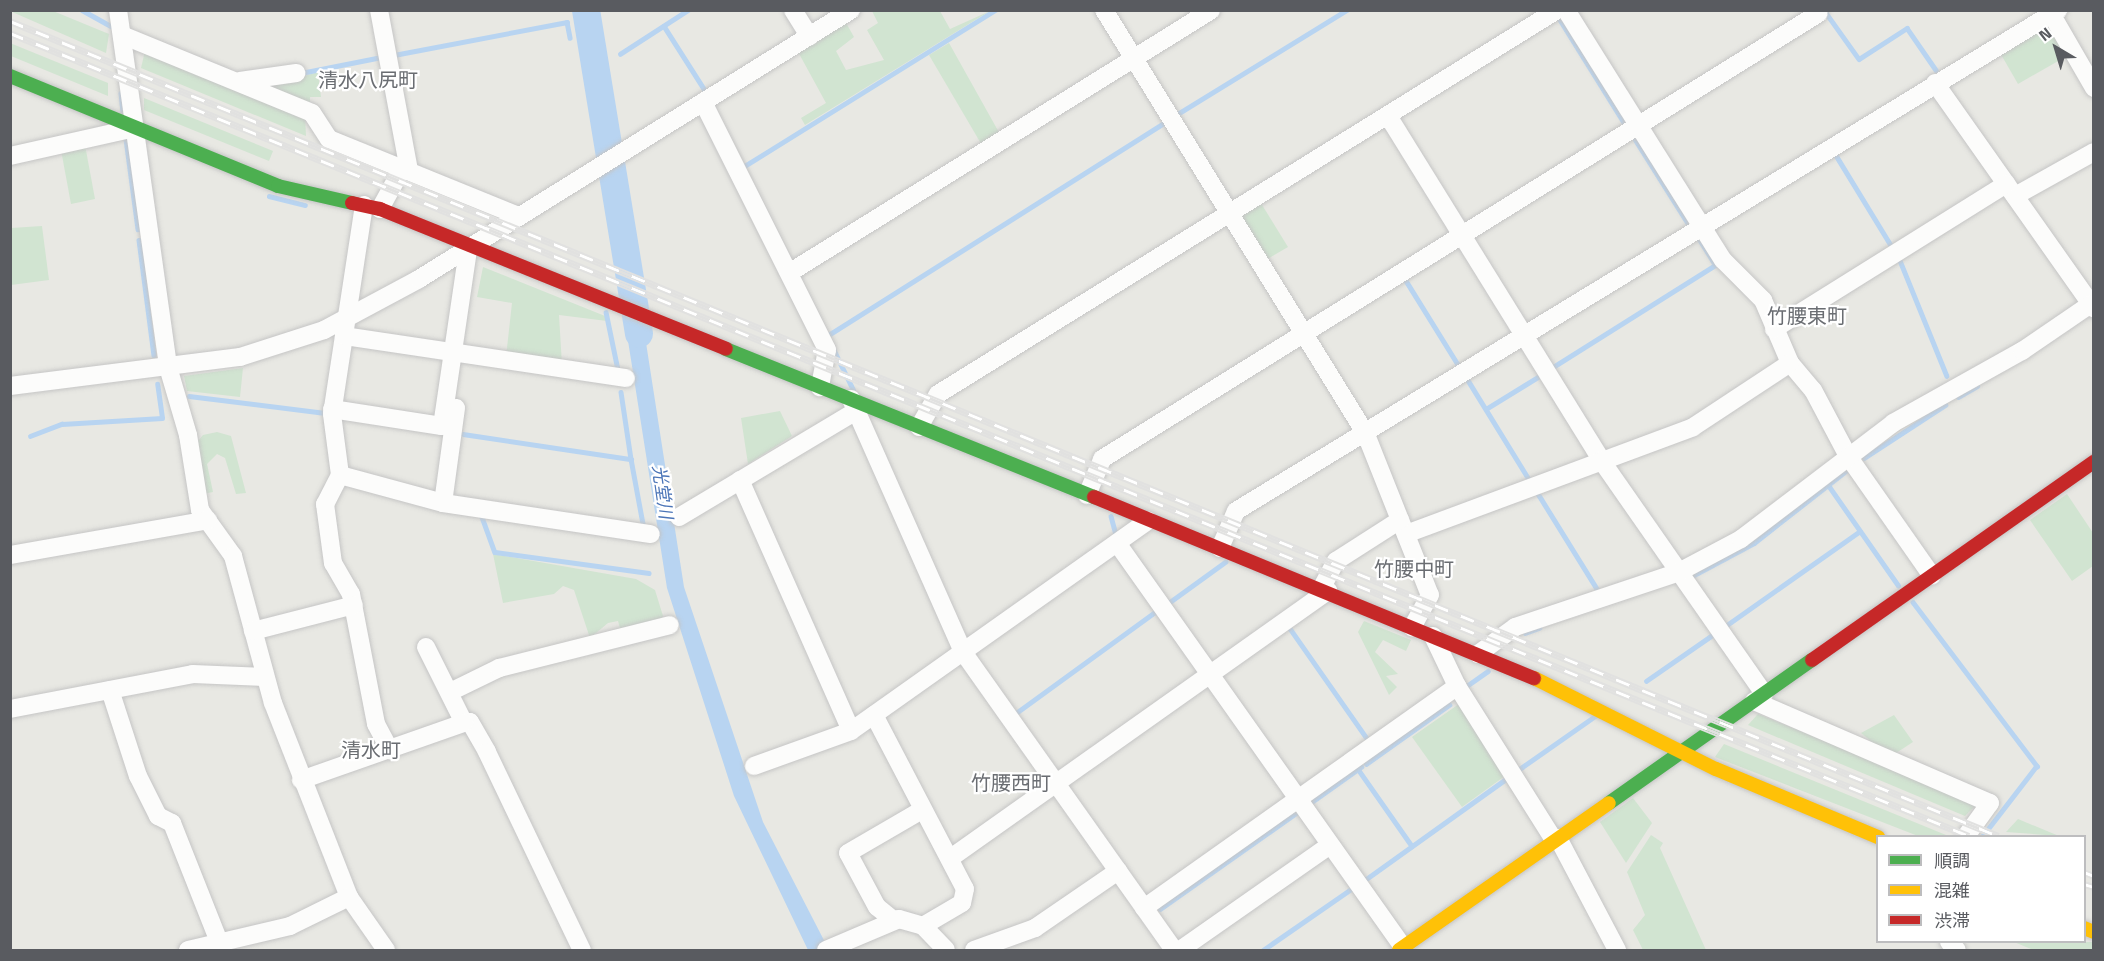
<!DOCTYPE html>
<meta charset="utf-8">
<style>
body{margin:0}
#map{position:relative;width:2104px;height:961px;overflow:hidden;background:#e8e8e3;font-family:"Titillium Web","Noto Sans JP",sans-serif}
div>[style]{position:absolute}
[style*='--x']{left:calc(var(--x)*1px);top:calc(var(--y)*1px);width:calc(var(--w)*1px);rotate:calc(var(--a)*1deg)}
.green>*{inset:0;background:#d1e4d1}
.water>*{inset:0;background:#b8d4f1}
.stream>*{height:4.5px;margin:-2.25px;padding:0 2.25px;transform-origin:2.25px;border-radius:2.25px;background:#b8d4f1}
.river>*{height:28px;margin:-14px;padding:0 14px;transform-origin:14px;border-radius:14px;background:#b8d4f1}
.roads{filter:drop-shadow(0 0 2px #c5c5c5) drop-shadow(0 0 2px #c5c5c5)}
.street>*{height:18px;margin:-9px;padding:0 9px;transform-origin:9px;border-radius:9px;background:#fcfcfb}
.fast>*{height:14px;margin:-7px;padding:0 7px;transform-origin:7px;border-radius:7px;background:#4caf50}
.slow>*{height:14px;margin:-7px;padding:0 7px;transform-origin:7px;border-radius:7px;background:#ffc107}
.jam>*{height:14px;margin:-7px;padding:0 7px;transform-origin:7px;border-radius:7px;background:#c62828}
.rail>*{height:7px;margin-top:-3.5px;transform-origin:0;background:repeating-linear-gradient(90deg,#fff 0 14px,#e1e1e0 0 28px);box-sizing:border-box;border-block:2px solid #e1e1e0}
span{translate:-50% -50%;white-space:nowrap;text-align:center;line-height:1.15;-webkit-text-stroke:4.5px #fff;paint-order:stroke}
.water-label{font-size:18px;color:#4a74b7;font-style:italic}
.quarter-label{font-size:20px;color:#6a6d72}
.frame{position:absolute;inset:0;border:12px solid #595b60;pointer-events:none}
.legend{position:absolute;left:1876px;top:835px;width:210px;height:108px;box-sizing:border-box;background:#fff;border:2px solid #bdbdbf;margin:0;padding:8px 10px;list-style:none;font-size:18px;color:#595b60}
.legend li{display:flex;align-items:center;gap:12px;height:30px}
.legend b{width:30px;border:2px solid #bdbdbf}
.north{position:absolute;left:2026px;top:18px;width:60px;height:60px;-webkit-text-stroke:4px #fff;paint-order:stroke;rotate:322deg;font-size:16px;font-weight:700;line-height:24px;text-align:center;color:#595b60}
.north::after{content:'';display:block;margin:auto;width:21px;height:27px;background:#595b60;clip-path:polygon(50% 0,100% 100%,50% 72%,0 100%)}
</style>
<div id="map">
<div class="green">
<div style="clip-path:polygon(10px 11px,53px 11px,109px 34px,106px 53px)"></div>
<div style="clip-path:polygon(872px 11px,940px 11px,950px 29px,990px 11px,805px 125px,801px 118px,826px 103px,797px 50px,845px 21px,854px 37px,836px 51px,846px 70px,884px 60px,867px 30px,878px 23px)"></div>
<div style="clip-path:polygon(2041px 27px,2051px 29px,2067px 56px,2018px 84px,1999px 51px)"></div>
<div style="clip-path:polygon(10px 43px,108px 83px,108px 96px,11px 56px)"></div>
<div style="clip-path:polygon(949px 43px,1001px 136px,983px 147px,929px 55px)"></div>
<div style="clip-path:polygon(145px 51px,305px 114px,306px 136px,141px 68px)"></div>
<div style="clip-path:polygon(318px 72px,321px 97px,310px 97px,310px 107px,265px 87px)"></div>
<div style="clip-path:polygon(144px 98px,273px 151px,269px 161px,144px 110px)"></div>
<div style="clip-path:polygon(85px 145px,95px 199px,71px 204px,61px 150px)"></div>
<div style="clip-path:polygon(1259px 200px,1288px 247px,1264px 261px,1239px 213px)"></div>
<div style="clip-path:polygon(42px 226px,49px 280px,11px 285px,11px 228px)"></div>
<div style="clip-path:polygon(483px 267px,605px 316px,607px 321px,559px 315px,562px 365px,506px 357px,512px 303px,477px 297px)"></div>
<div style="clip-path:polygon(243px 368px,240px 397px,187px 391px,184px 376px)"></div>
<div style="clip-path:polygon(780px 411px,792px 436px,748px 464px,741px 418px)"></div>
<div style="clip-path:polygon(217px 432px,231px 436px,246px 493px,236px 494px,225px 458px,217px 454px,207px 464px,213px 492px,203px 494px,195px 445px,203px 435px)"></div>
<div style="clip-path:polygon(2067px 494px,2093px 533px,2093px 566px,2072px 581px,2030px 520px)"></div>
<div style="clip-path:polygon(493px 554px,636px 579px,655px 590px,663px 616px,658px 623px,621px 632px,618px 621px,608px 623px,590px 638px,574px 590px,563px 586px,554px 594px,503px 603px)"></div>
<div style="clip-path:polygon(1364px 621px,1411px 640px,1406px 651px,1383px 640px,1375px 652px,1398px 674px,1386px 676px,1397px 687px,1389px 695px,1358px 632px)"></div>
<div style="clip-path:polygon(1459px 704px,1505px 776px,1462px 807px,1412px 737px)"></div>
<div style="clip-path:polygon(1758px 714px,1978px 803px,1965px 816px,1748px 725px)"></div>
<div style="clip-path:polygon(1894px 715px,1913px 742px,1890px 757px,1861px 733px)"></div>
<div style="clip-path:polygon(1724px 744px,1946px 835px,1918px 836px,1715px 757px)"></div>
<div style="clip-path:polygon(1633px 798px,1652px 823px,1626px 863px,1600px 822px)"></div>
<div style="clip-path:polygon(2018px 819px,2059px 836px,2006px 832px)"></div>
<div style="clip-path:polygon(1651px 835px,1663px 843px,1660px 848px,1706px 950px,1643px 950px,1633px 930px,1645px 915px,1627px 872px)"></div>
<div style="clip-path:polygon(2014px 942px,2093px 942px,2093px 950px,2031px 949px)"></div>
</div>
<div class="water">
<div style="clip-path:polygon(623px 309px,642px 317px,684px 587px,763px 822px,829px 950px,808px 950px,734px 796px,667px 588px)"></div>
</div>
<div class="stream">
<div style="--x:82;--y:10;--w:33;--a:29"></div>
<div style="--x:1824;--y:10;--w:60;--a:54.5"></div>
<div style="--x:1859;--y:59;--w:57;--a:-32.9"></div>
<div style="--x:1907;--y:28;--w:51;--a:55.4"></div>
<div style="--x:1559;--y:18;--w:125;--a:58.1"></div>
<div style="--x:664;--y:26;--w:78;--a:57.5"></div>
<div style="--x:583;--y:36;--w:7;--a:-8"></div>
<div style="--x:620;--y:54;--w:81;--a:-32.9"></div>
<div style="--x:394;--y:55;--w:176;--a:-10.8"></div>
<div style="--x:567;--y:22;--w:16;--a:79"></div>
<div style="--x:595;--y:65;--w:9;--a:-6"></div>
<div style="--x:301;--y:73;--w:83;--a:-11.2"></div>
<div style="--x:121;--y:93;--w:18;--a:84"></div>
<div style="--x:1176;--y:115;--w:201;--a:-31.6"></div>
<div style="--x:126;--y:139;--w:91;--a:82.4"></div>
<div style="--x:1635;--y:139;--w:99;--a:57.8"></div>
<div style="--x:1834;--y:152;--w:111;--a:58.6"></div>
<div style="--x:743;--y:167;--w:297;--a:-31.9"></div>
<div style="--x:269;--y:196;--w:37;--a:14"></div>
<div style="--x:139;--y:240;--w:116;--a:82.6"></div>
<div style="--x:1899;--y:258;--w:127;--a:67.9"></div>
<div style="--x:1405;--y:279;--w:102;--a:58.2"></div>
<div style="--x:606;--y:312;--w:59;--a:78.3"></div>
<div style="--x:827;--y:336;--w:401;--a:-32.3"></div>
<div style="--x:833;--y:348;--w:46;--a:64"></div>
<div style="--x:1550;--y:369;--w:195;--a:-32.2"></div>
<div style="--x:1715;--y:265;--w:36;--a:-122"></div>
<div style="--x:1466;--y:377;--w:122;--a:58.4"></div>
<div style="--x:621;--y:392;--w:68;--a:81.5"></div>
<div style="--x:189;--y:396;--w:137;--a:7.1"></div>
<div style="--x:1958;--y:397;--w:22;--a:-30"></div>
<div style="--x:1486;--y:409;--w:65;--a:-31.7"></div>
<div style="--x:463;--y:434;--w:170;--a:8.5"></div>
<div style="--x:631;--y:459;--w:66;--a:79.5"></div>
<div style="--x:30;--y:436;--w:34;--a:-21"></div>
<div style="--x:62;--y:424;--w:100;--a:-3.4"></div>
<div style="--x:162;--y:418;--w:34;--a:-98"></div>
<div style="--x:1864;--y:458;--w:97;--a:-33.2"></div>
<div style="--x:1829;--y:486;--w:121;--a:55.1"></div>
<div style="--x:1537;--y:492;--w:118;--a:58.2"></div>
<div style="--x:1111;--y:516;--w:20;--a:75"></div>
<div style="--x:482;--y:517;--w:37;--a:70"></div>
<div style="--x:495;--y:552;--w:155;--a:7.8"></div>
<div style="--x:1694;--y:575;--w:68;--a:-28.1"></div>
<div style="--x:1754;--y:543;--w:118;--a:-38.1"></div>
<div style="--x:1913;--y:602;--w:206;--a:52.9"></div>
<div style="--x:2037;--y:766;--w:88;--a:127.6"></div>
<div style="--x:1167;--y:604;--w:72;--a:-35.9"></div>
<div style="--x:1289;--y:627;--w:138;--a:55"></div>
<div style="--x:1724;--y:627;--w:166;--a:-35.2"></div>
<div style="--x:1525;--y:633;--w:15;--a:-20"></div>
<div style="--x:1646;--y:681;--w:83;--a:-34.7"></div>
<div style="--x:1468;--y:685;--w:24;--a:-35"></div>
<div style="--x:1016;--y:713;--w:175;--a:-36"></div>
<div style="--x:1366;--y:764;--w:102;--a:-35.4"></div>
<div style="--x:1358;--y:769;--w:94;--a:55"></div>
<div style="--x:1518;--y:770;--w:94;--a:-35"></div>
<div style="--x:1313;--y:801;--w:59;--a:-35.3"></div>
<div style="--x:1362;--y:882;--w:177;--a:-35.6"></div>
<div style="--x:1160;--y:909;--w:166;--a:-35.2"></div>
<div style="--x:1263;--y:950;--w:111;--a:-34.7"></div>
</div>
<div class="river">
<div style="--x:586;--y:10;--w:328;--a:80.7"></div>
</div>
<div class="roads">
<div class="street">
<div style="--x:118;--y:10;--w:360;--a:82"></div>
<div style="--x:168;--y:367;--w:71;--a:73.6"></div>
<div style="--x:188;--y:435;--w:76;--a:80.9"></div>
<div style="--x:200;--y:510;--w:57;--a:54.3"></div>
<div style="--x:233;--y:556;--w:152;--a:74.8"></div>
<div style="--x:273;--y:703;--w:208;--a:68.6"></div>
<div style="--x:349;--y:897;--w:65;--a:55.1"></div>
<div style="--x:379;--y:10;--w:163;--a:79.4"></div>
<div style="--x:793;--y:10;--w:31;--a:58"></div>
<div style="--x:1104;--y:10;--w:496;--a:58.3"></div>
<div style="--x:1365;--y:432;--w:175;--a:68.3"></div>
<div style="--x:1430;--y:595;--w:37;--a:119"></div>
<div style="--x:1566;--y:10;--w:295;--a:57.9"></div>
<div style="--x:1723;--y:260;--w:57;--a:45"></div>
<div style="--x:1763;--y:300;--w:69;--a:66.8"></div>
<div style="--x:1790;--y:363;--w:35;--a:50"></div>
<div style="--x:1813;--y:390;--w:75;--a:62.1"></div>
<div style="--x:1848;--y:456;--w:146;--a:55"></div>
<div style="--x:2049;--y:10;--w:90;--a:60"></div>
<div style="--x:122;--y:35;--w:205;--a:22.3"></div>
<div style="--x:312;--y:113;--w:31;--a:57"></div>
<div style="--x:329;--y:139;--w:205;--a:22.1"></div>
<div style="--x:240;--y:81;--w:57;--a:-8.1"></div>
<div style="--x:1935;--y:83;--w:276;--a:54.8"></div>
<div style="--x:703;--y:102;--w:277;--a:63.4"></div>
<div style="--x:827;--y:350;--w:38;--a:101"></div>
<div style="--x:1388;--y:116;--w:405;--a:58.2"></div>
<div style="--x:1601;--y:460;--w:285;--a:55.1"></div>
<div style="--x:10;--y:156;--w:128;--a:-12.6"></div>
<div style="--x:2015;--y:196;--w:90;--a:-29.1"></div>
<div style="--x:364;--y:205;--w:211;--a:98.7"></div>
<div style="--x:332;--y:414;--w:62;--a:82.5"></div>
<div style="--x:340;--y:475;--w:107;--a:15.2"></div>
<div style="--x:443;--y:503;--w:210;--a:8.5"></div>
<div style="--x:380;--y:209;--w:48;--a:-61.3"></div>
<div style="--x:789;--y:273;--w:497;--a:-31.9"></div>
<div style="--x:1774;--y:329;--w:274;--a:-32"></div>
<div style="--x:344;--y:336;--w:285;--a:8.5"></div>
<div style="--x:10;--y:386;--w:232;--a:-7.2"></div>
<div style="--x:240;--y:357;--w:88;--a:-17.8"></div>
<div style="--x:324;--y:330;--w:108;--a:-28.2"></div>
<div style="--x:419;--y:279;--w:509;--a:-31.91"></div>
<div style="--x:851;--y:399;--w:277;--a:66.1"></div>
<div style="--x:963;--y:652;--w:365;--a:54.7"></div>
<div style="--x:332;--y:409;--w:111;--a:8.8"></div>
<div style="--x:442;--y:426;--w:179;--a:-81.6"></div>
<div style="--x:919;--y:427;--w:38;--a:-60"></div>
<div style="--x:938;--y:394;--w:728;--a:-31.81"></div>
<div style="--x:340;--y:475;--w:33;--a:117"></div>
<div style="--x:325;--y:504;--w:60;--a:82.3"></div>
<div style="--x:333;--y:563;--w:36;--a:60"></div>
<div style="--x:351;--y:594;--w:132;--a:79.1"></div>
<div style="--x:376;--y:724;--w:30;--a:62"></div>
<div style="--x:740;--y:480;--w:274;--a:66.1"></div>
<div style="--x:1087;--y:495;--w:39;--a:-67"></div>
<div style="--x:1102;--y:459;--w:844;--a:-31.88"></div>
<div style="--x:443;--y:503;--w:96;--a:-82.2"></div>
<div style="--x:679;--y:517;--w:206;--a:-30.9"></div>
<div style="--x:1406;--y:534;--w:306;--a:-20.4"></div>
<div style="--x:1693;--y:427;--w:116;--a:-33.4"></div>
<div style="--x:1117;--y:543;--w:495;--a:54.7"></div>
<div style="--x:1220;--y:548;--w:40;--a:-66.6"></div>
<div style="--x:1236;--y:511;--w:963;--a:-31.36"></div>
<div style="--x:10;--y:555;--w:201;--a:-10"></div>
<div style="--x:1321;--y:589;--w:32;--a:-62"></div>
<div style="--x:1336;--y:561;--w:76;--a:-32.6"></div>
<div style="--x:253;--y:631;--w:104;--a:-14.4"></div>
<div style="--x:1433;--y:636;--w:55;--a:64.4"></div>
<div style="--x:1457;--y:686;--w:182;--a:57.8"></div>
<div style="--x:426;--y:647;--w:85;--a:63.4"></div>
<div style="--x:464;--y:723;--w:6;--a:-9"></div>
<div style="--x:470;--y:722;--w:34;--a:60"></div>
<div style="--x:487;--y:752;--w:220;--a:64.4"></div>
<div style="--x:1478;--y:654;--w:46;--a:-36.1"></div>
<div style="--x:1515;--y:627;--w:173;--a:-18.5"></div>
<div style="--x:1679;--y:572;--w:70;--a:-28"></div>
<div style="--x:1741;--y:539;--w:191;--a:-37.3"></div>
<div style="--x:1893;--y:423;--w:148;--a:-29.2"></div>
<div style="--x:2022;--y:351;--w:83;--a:-34.3"></div>
<div style="--x:110;--y:690;--w:90;--a:72"></div>
<div style="--x:138;--y:776;--w:45;--a:63.4"></div>
<div style="--x:158;--y:816;--w:16;--a:27"></div>
<div style="--x:172;--y:823;--w:130;--a:68.4"></div>
<div style="--x:450;--y:692;--w:55;--a:-26.1"></div>
<div style="--x:499;--y:668;--w:176;--a:-14.1"></div>
<div style="--x:1754;--y:701;--w:257;--a:23.4"></div>
<div style="--x:1990;--y:803;--w:41;--a:126"></div>
<div style="--x:10;--y:709;--w:186;--a:-10.8"></div>
<div style="--x:193;--y:674;--w:72;--a:2.4"></div>
<div style="--x:874;--y:715;--w:196;--a:62.4"></div>
<div style="--x:965;--y:889;--w:14;--a:102"></div>
<div style="--x:962;--y:903;--w:45;--a:149.5"></div>
<div style="--x:754;--y:766;--w:103;--a:-19.8"></div>
<div style="--x:851;--y:731;--w:364;--a:-35.3"></div>
<div style="--x:301;--y:780;--w:173;--a:-19.3"></div>
<div style="--x:1558;--y:838;--w:127;--a:62.2"></div>
<div style="--x:952;--y:857;--w:461;--a:-35.3"></div>
<div style="--x:1144;--y:908;--w:384;--a:-35.3"></div>
<div style="--x:892;--y:919;--w:19;--a:-141"></div>
<div style="--x:877;--y:907;--w:61;--a:-118.2"></div>
<div style="--x:848;--y:853;--w:86;--a:-30.2"></div>
<div style="--x:1949;--y:942;--w:11;--a:45"></div>
<div style="--x:188;--y:950;--w:105;--a:-13.2"></div>
<div style="--x:290;--y:926;--w:66;--a:-26.2"></div>
<div style="--x:826;--y:950;--w:79;--a:-23"></div>
<div style="--x:899;--y:919;--w:25;--a:16"></div>
<div style="--x:923;--y:926;--w:33;--a:46"></div>
<div style="--x:974;--y:950;--w:65;--a:-19.8"></div>
<div style="--x:1035;--y:928;--w:101;--a:-34.5"></div>
<div style="--x:1180;--y:950;--w:183;--a:-35"></div>
</div>
<div class="fast">
<div style="--x:10;--y:76;--w:290;--a:22.3"></div>
<div style="--x:278;--y:186;--w:76;--a:12.9"></div>
<div style="--x:726;--y:349;--w:397;--a:21.9"></div>
<div style="--x:1609;--y:803;--w:248;--a:-35.2"></div>
</div>
<div class="slow">
<div style="--x:1534;--y:678;--w:203;--a:26.6"></div>
<div style="--x:1716;--y:769;--w:176;--a:22.8"></div>
<div style="--x:2084;--y:928;--w:11;--a:22"></div>
<div style="--x:1399;--y:950;--w:256;--a:-35"></div>
</div>
<div class="jam">
<div style="--x:352;--y:203;--w:29;--a:12"></div>
<div style="--x:380;--y:209;--w:373;--a:22"></div>
<div style="--x:1094;--y:497;--w:476;--a:22.4"></div>
<div style="--x:1812;--y:660;--w:345;--a:-35.1"></div>
</div>
</div>
<div class="rail">
<div style="--x:10;--y:21;--w:2149;--a:22.29"></div>
<div style="--x:10;--y:33;--w:2117;--a:22.29"></div>
<div style="--x:2084;--y:872;--w:11;--a:22"></div>
<div style="--x:2084;--y:884;--w:10;--a:17"></div>
</div>
<div class="water-label">
<span style="left:662px;top:492px;rotate:82deg">光堂川</span>
</div>
<div class="quarter-label">
<span style="left:368px;top:79px">清水八尻町</span>
<span style="left:1807px;top:315px">竹腰東町</span>
<span style="left:1414px;top:568px">竹腰中町</span>
<span style="left:371px;top:749px">清水町</span>
<span style="left:1011px;top:782px">竹腰西町</span>
</div>
<div class="frame"></div>
<ul class="legend">
<li><b style="height:8px;background:#4caf50"></b>順調</li>
<li><b style="height:8px;background:#ffc107"></b>混雑</li>
<li><b style="height:8px;background:#c62828"></b>渋滞</li>
</ul>
<div class="north">N</div>
</div>
